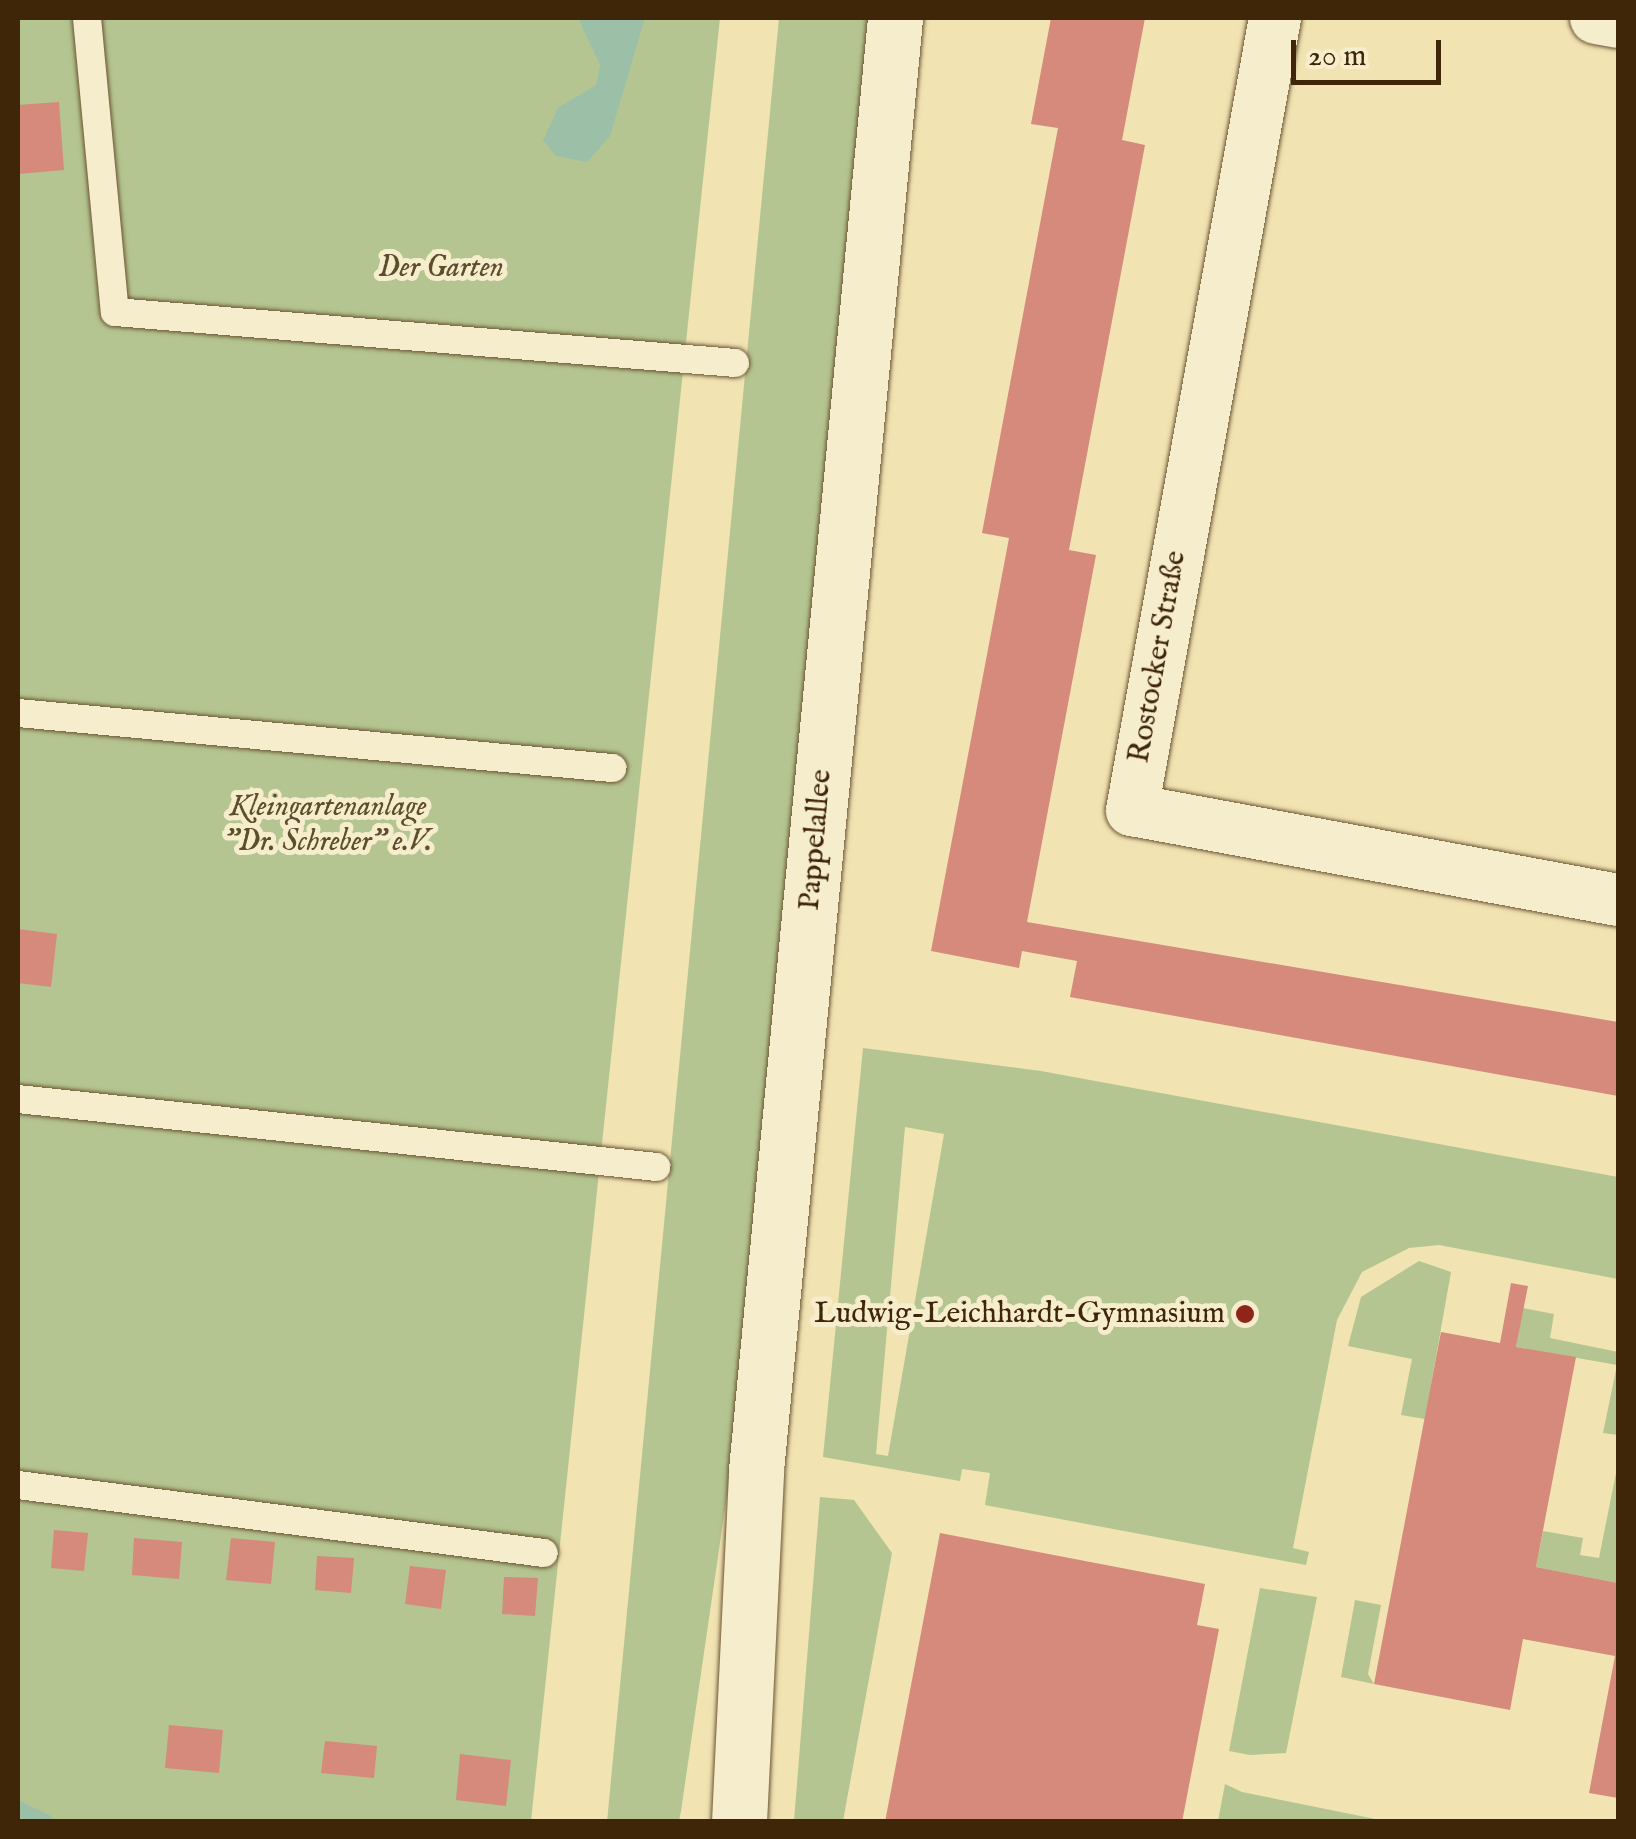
<!DOCTYPE html>
<meta charset="utf-8">
<style>
body{margin:0}
#map{position:relative;width:1636px;height:1839px;overflow:hidden;background:#f1e3b2;font-family:"IM FELL English",serif}
div>[style]{position:absolute}
[style*='--x']{left:calc(var(--x)*1px);top:calc(var(--y)*1px);width:calc(var(--w)*1px);rotate:calc(var(--a)*1deg)}
.green>*{inset:0;background:#b4c591}
.water>*{inset:0;background:#9cbfa7}
.stream>*{height:15px;margin:-7.5px;padding:0 7.5px;transform-origin:7.5px;border-radius:7.5px;background:#9cbfa7}
.building>*{inset:0;background:#d58a7b}
.roads{filter:drop-shadow(0 0 2px #6c5533) drop-shadow(0 0 2px #6c5533)}
.lane>*{height:28px;margin:-14px;padding:0 14px;transform-origin:14px;border-radius:14px;background:#f6edcd}
.street>*{height:52px;margin:-26px;padding:0 26px;transform-origin:26px;border-radius:26px;background:#f6edcd}
.secondary>*{height:55px;margin:-27.5px;padding:0 27.5px;transform-origin:27.5px;border-radius:27.5px;background:#f6edcd}
.dots>*{width:28px;height:28px;translate:-50% -50%;box-sizing:border-box;border:5px solid #f6edcd;border-radius:50%}
span{translate:-50% -50%;white-space:nowrap;text-align:center;line-height:1.15;-webkit-text-stroke:10px #f6edcd;paint-order:stroke}
.park-label{font-size:30px;color:#5d4e2b;font-style:italic}
.street-label{font-size:30px;color:#402609}
.poi-label{font-size:30px;color:#402609}
.right{translate:-100% -50%;text-align:right}
.frame{position:absolute;inset:0;border:20px solid #402609;pointer-events:none}
.scale{position:absolute;left:1291px;top:40px;width:150px;height:45px;box-sizing:border-box;border:5px solid #402609;border-top:0;padding-left:12px;font-size:30px;line-height:35px;white-space:nowrap;color:#402609;-webkit-text-stroke:8px #f6edcd;paint-order:stroke}
</style>
<div id="map">
<div class="green">
<div style="clip-path:polygon(18px 18px,720px 18px,531px 1821px,18px 1821px)"></div>
<div style="clip-path:polygon(779px 18px,871px 18px,730px 1474px,681px 1811px,679px 1821px,607px 1822px)"></div>
<div style="clip-path:polygon(evenodd,863px 1048px,1041px 1071px,1618px 1177px,1618px 1279px,1439px 1245px,1409px 1248px,1362px 1272px,1337px 1320px,1293px 1548px,1309px 1552px,1306px 1565px,985px 1505px,990px 1473px,962px 1469px,960px 1481px,823px 1457px,863px 1048px,905px 1127px,944px 1134px,888px 1456px,876px 1454px,905px 1127px)"></div>
<div style="clip-path:polygon(1419px 1261px,1451px 1272px,1425px 1419px,1401px 1415px,1412px 1359px,1348px 1346px,1361px 1297px)"></div>
<div style="clip-path:polygon(1523px 1308px,1554px 1314px,1550px 1338px,1618px 1352px,1618px 1435px,1603px 1433px,1617px 1365px,1516px 1347px)"></div>
<div style="clip-path:polygon(1618px 1463px,1618px 1583px,1536px 1567px,1543px 1531px,1583px 1538px,1580px 1555px,1599px 1558px)"></div>
<div style="clip-path:polygon(820px 1497px,854px 1500px,892px 1553px,843px 1821px,794px 1821px)"></div>
<div style="clip-path:polygon(1260px 1588px,1317px 1597px,1286px 1753px,1250px 1755px,1229px 1751px)"></div>
<div style="clip-path:polygon(1355px 1600px,1381px 1605px,1368px 1674px,1374px 1684px,1341px 1677px)"></div>
<div style="clip-path:polygon(1225px 1784px,1242px 1792px,1385px 1821px,1218px 1821px)"></div>
</div>
<div class="water">
<div style="clip-path:polygon(578px 18px,645px 18px,610px 136px,587px 162px,556px 156px,543px 140px,558px 108px,596px 85px,600px 65px)"></div>
</div>
<div class="stream">
<div style="--x:18;--y:1808;--w:32;--a:26"></div>
</div>
<div class="building">
<div style="clip-path:polygon(1051px 18px,1145px 18px,1122px 140px,1145px 145px,1069px 550px,1096px 555px,1027px 922px,1618px 1022px,1618px 1096px,1070px 997px,1077px 961px,1022px 951px,1019px 968px,931px 951px,1009px 538px,982px 533px,1058px 128px,1031px 124px)"></div>
<div style="clip-path:polygon(59px 102px,64px 170px,18px 174px,18px 105px)"></div>
<div style="clip-path:polygon(18px 929px,57px 934px,51px 987px,18px 983px)"></div>
<div style="clip-path:polygon(1511px 1283px,1528px 1286px,1516px 1347px,1576px 1357px,1536px 1567px,1618px 1583px,1618px 1798px,1589px 1793px,1615px 1656px,1523px 1639px,1510px 1710px,1374px 1684px,1441px 1332px,1500px 1343px)"></div>
<div style="clip-path:polygon(54px 1530px,88px 1533px,84px 1571px,51px 1568px)"></div>
<div style="clip-path:polygon(940px 1533px,1205px 1584px,1197px 1625px,1219px 1629px,1182px 1822px,885px 1822px)"></div>
<div style="clip-path:polygon(134px 1538px,182px 1542px,179px 1579px,132px 1575px)"></div>
<div style="clip-path:polygon(231px 1538px,275px 1542px,271px 1584px,226px 1580px)"></div>
<div style="clip-path:polygon(317px 1556px,354px 1558px,351px 1593px,315px 1590px)"></div>
<div style="clip-path:polygon(410px 1566px,446px 1570px,441px 1609px,405px 1604px)"></div>
<div style="clip-path:polygon(504px 1577px,538px 1578px,535px 1616px,502px 1614px)"></div>
<div style="clip-path:polygon(169px 1725px,223px 1730px,219px 1773px,165px 1768px)"></div>
<div style="clip-path:polygon(325px 1741px,377px 1746px,374px 1778px,321px 1773px)"></div>
<div style="clip-path:polygon(460px 1754px,511px 1760px,506px 1806px,456px 1800px)"></div>
</div>
<div class="roads">
<div class="lane">
<div style="--x:87;--y:18;--w:295;--a:84.6"></div>
<div style="--x:115;--y:312;--w:622;--a:4.7"></div>
<div style="--x:18;--y:713;--w:597;--a:5.29"></div>
<div style="--x:18;--y:1099;--w:642;--a:6.08"></div>
<div style="--x:18;--y:1485;--w:530;--a:7.37"></div>
</div>
<div class="street">
<div style="--x:1275;--y:18;--w:805;--a:100.23"></div>
<div style="--x:1132;--y:810;--w:494;--a:10.5"></div>
<div style="--x:1596;--y:18;--w:22;--a:10"></div>
</div>
<div class="secondary">
<div style="--x:739;--y:1822;--w:352;--a:-87.2"></div>
<div style="--x:756;--y:1470;--w:1459;--a:-84.53"></div>
</div>
</div>
<div class="dots">
<div style="left:1245px;top:1314px;background:#8f2418"></div>
</div>
<div class="park-label">
<span style="left:441px;top:268px">Der Garten</span>
<span style="left:328px;top:824px">Kleingartenanlage<br>"Dr. Schreber" e.V.</span>
</div>
<div class="street-label">
<span style="left:1158px;top:657px;rotate:-80deg">Rostocker Straße</span>
<span style="left:816px;top:840px;rotate:-85deg">Pappelallee</span>
</div>
<div class="poi-label">
<span class="right" style="left:1225px;top:1314px">Ludwig-Leichhardt-Gymnasium</span>
</div>
<div class="frame"></div>
<div class="scale">20 m</div>
</div>
